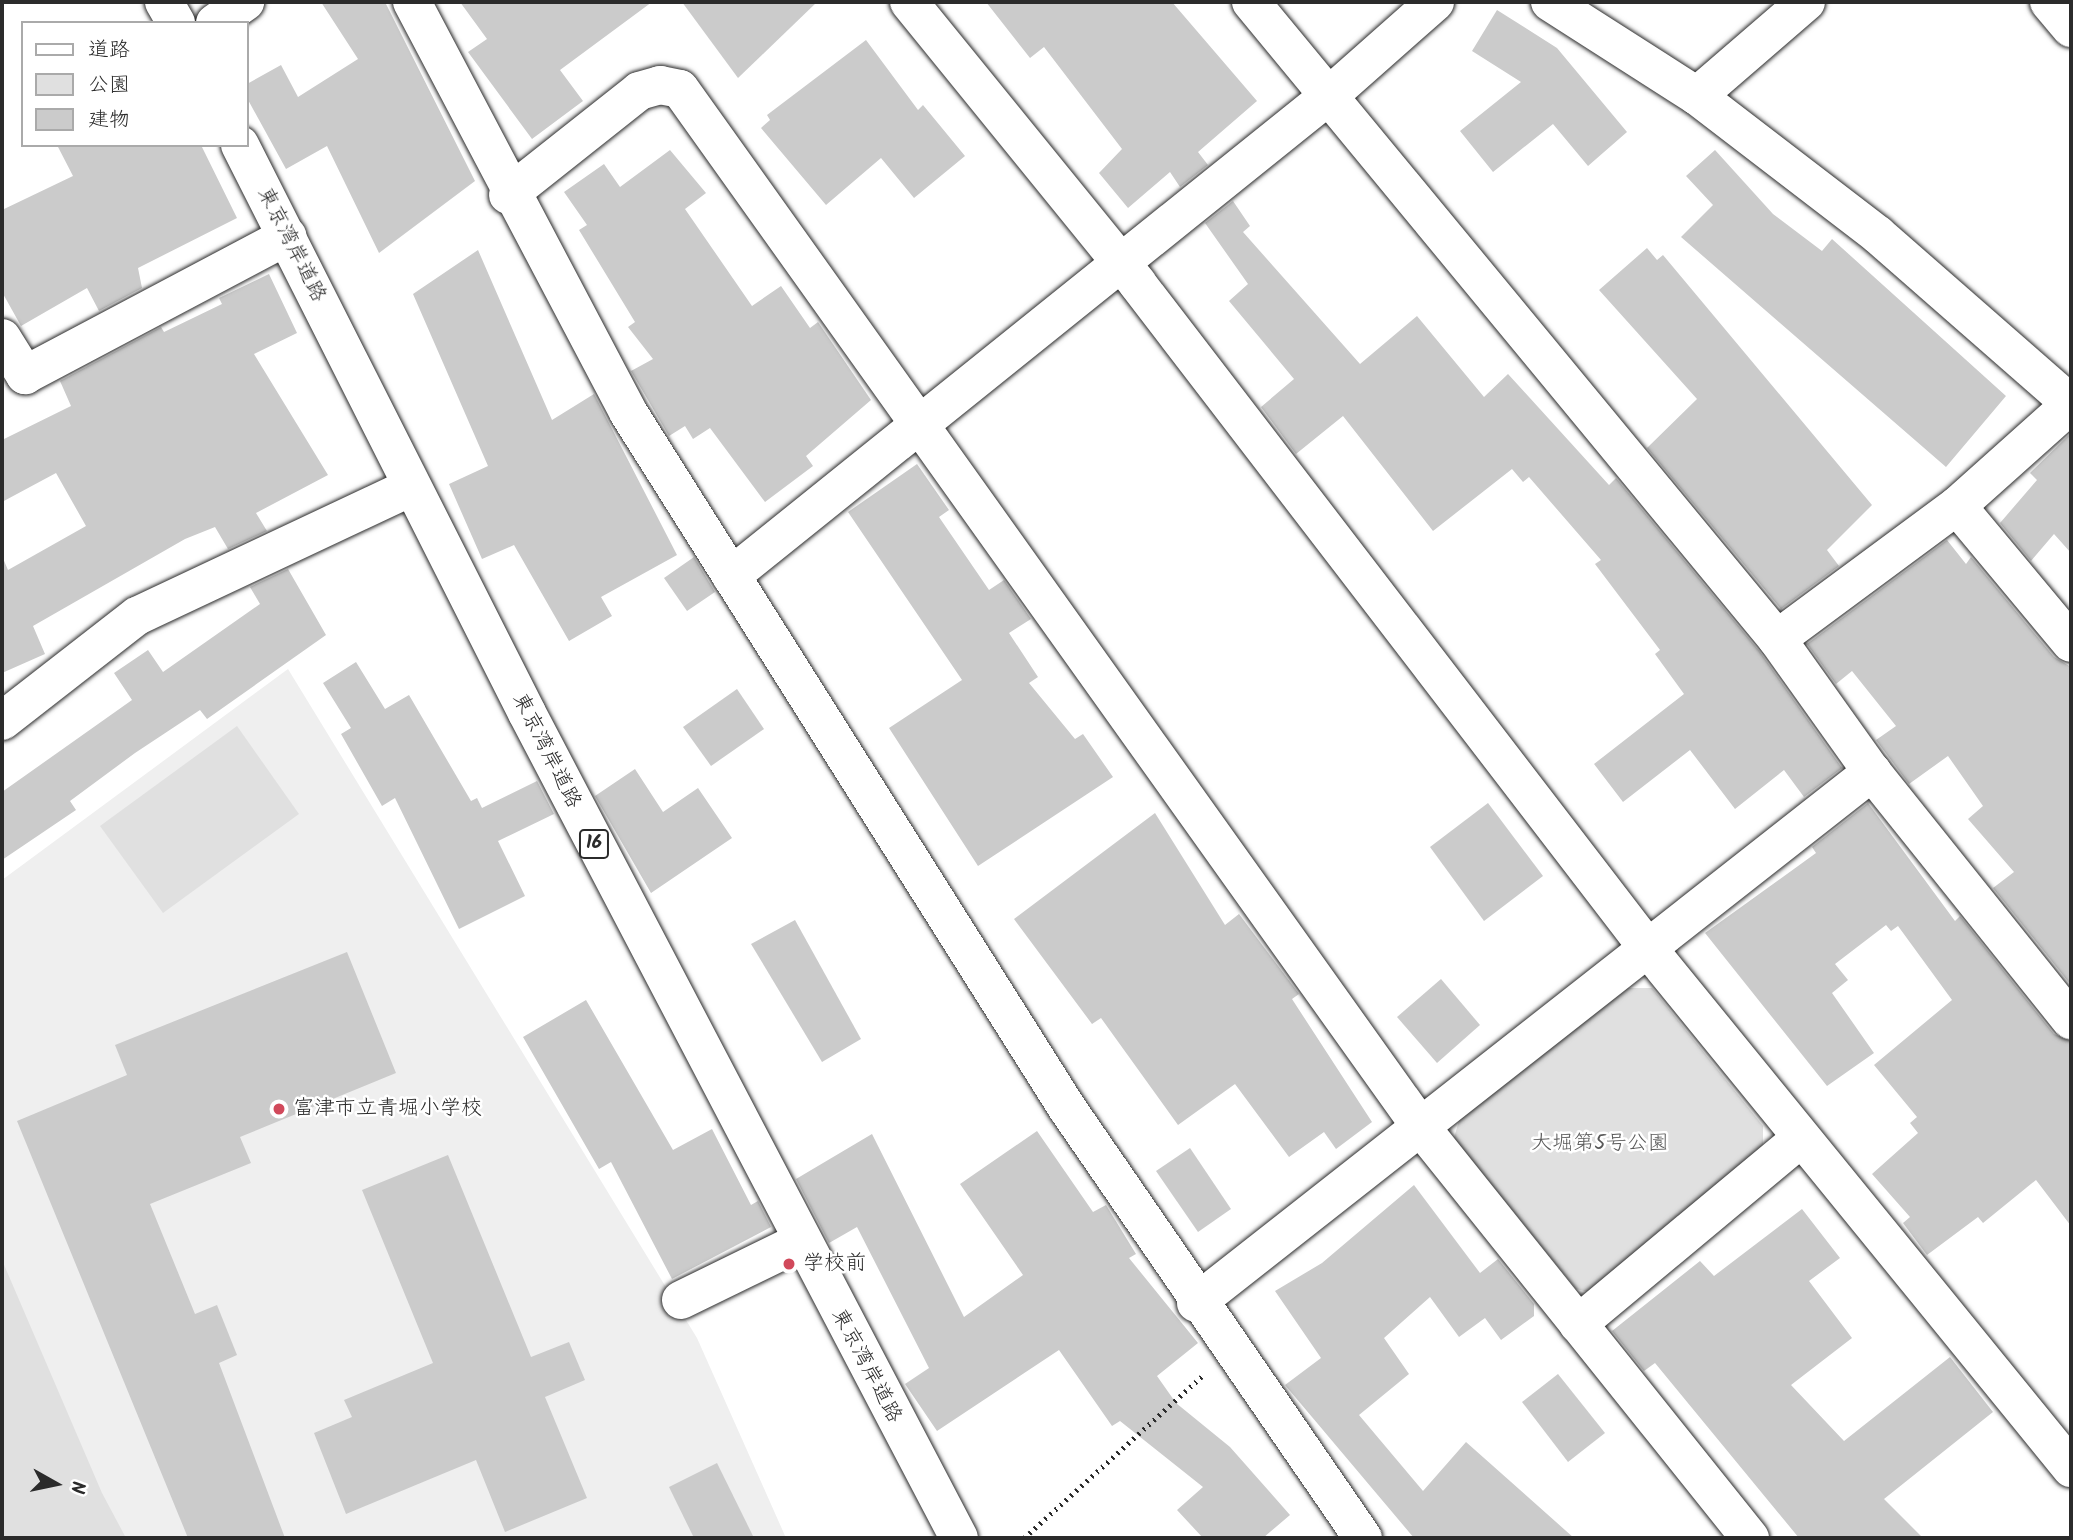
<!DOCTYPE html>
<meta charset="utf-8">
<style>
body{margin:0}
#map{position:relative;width:2073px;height:1540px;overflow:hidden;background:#fff;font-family:Kalam,"Klee One",sans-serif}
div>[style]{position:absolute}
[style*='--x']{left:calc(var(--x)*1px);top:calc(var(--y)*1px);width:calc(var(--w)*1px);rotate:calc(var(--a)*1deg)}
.built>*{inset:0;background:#efefef}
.green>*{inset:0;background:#e0e0e0}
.building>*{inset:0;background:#cbcbcb}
.path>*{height:4.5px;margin-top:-2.25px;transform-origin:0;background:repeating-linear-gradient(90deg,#2b2b2b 0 2px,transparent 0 7px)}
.roads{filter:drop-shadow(0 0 2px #2b2b2b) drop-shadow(0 0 2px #2b2b2b)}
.street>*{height:38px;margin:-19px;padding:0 19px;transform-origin:19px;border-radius:19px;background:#fff}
.secondary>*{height:38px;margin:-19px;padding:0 19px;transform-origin:19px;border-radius:19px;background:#fff}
.highway>*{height:38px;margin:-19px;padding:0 19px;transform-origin:19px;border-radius:19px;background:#fff}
.dots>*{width:19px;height:19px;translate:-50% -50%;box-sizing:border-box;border:4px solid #fff;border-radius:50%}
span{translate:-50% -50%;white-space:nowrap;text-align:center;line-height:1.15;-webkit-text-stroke:5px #fff;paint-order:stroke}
.shield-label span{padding:2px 5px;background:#fff;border:2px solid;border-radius:5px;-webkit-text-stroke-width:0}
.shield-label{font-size:19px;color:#2b2b2b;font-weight:700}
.street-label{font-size:21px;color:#2b2b2b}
.poi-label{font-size:21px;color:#2b2b2b}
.left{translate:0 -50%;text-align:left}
.park-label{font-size:21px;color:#585858}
.frame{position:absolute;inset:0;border:4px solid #2b2b2b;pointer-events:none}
.legend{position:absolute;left:21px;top:21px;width:228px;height:126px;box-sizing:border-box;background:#fff;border:2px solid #aaa;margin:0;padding:9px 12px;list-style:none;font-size:21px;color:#2b2b2b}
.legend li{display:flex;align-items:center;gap:14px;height:35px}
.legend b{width:35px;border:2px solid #aaa}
.north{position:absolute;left:21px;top:1449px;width:70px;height:70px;-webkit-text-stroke:5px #fff;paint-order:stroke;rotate:99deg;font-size:19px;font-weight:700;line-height:28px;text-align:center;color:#2b2b2b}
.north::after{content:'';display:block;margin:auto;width:24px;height:32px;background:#2b2b2b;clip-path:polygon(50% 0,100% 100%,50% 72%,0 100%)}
</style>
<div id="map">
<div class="built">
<div style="clip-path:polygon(288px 669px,697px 1338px,786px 1538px,90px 1538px,2px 1366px,2px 880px)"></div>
</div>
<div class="green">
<div style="clip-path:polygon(237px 726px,299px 814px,163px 913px,100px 826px)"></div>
<div style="clip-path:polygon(1628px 988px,1652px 988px,1763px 1126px,1763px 1146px,1593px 1293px,1576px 1289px,1454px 1138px,1461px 1114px)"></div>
<div style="clip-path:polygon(2px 1260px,102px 1493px,126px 1538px,2px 1538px)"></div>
</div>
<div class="building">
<div style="clip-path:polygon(321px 2px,385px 2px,475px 181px,379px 253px,327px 146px,286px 169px,247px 98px,247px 84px,281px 65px,298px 97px,358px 59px)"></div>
<div style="clip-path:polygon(460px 2px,652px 2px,560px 70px,583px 101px,532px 139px,468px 52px,487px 39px)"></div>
<div style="clip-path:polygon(682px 2px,817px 2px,738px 78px)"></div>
<div style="clip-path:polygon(986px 2px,1172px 2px,1257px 101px,1198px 152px,1208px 165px,1180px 187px,1170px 172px,1128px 208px,1099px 173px,1122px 149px,1044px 47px,1030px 58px)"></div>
<div style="clip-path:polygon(1497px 10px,1557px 48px,1627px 132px,1588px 166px,1553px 124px,1493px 172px,1460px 131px,1521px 82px,1472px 51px)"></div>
<div style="clip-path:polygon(866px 40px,918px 110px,923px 105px,965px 156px,914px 198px,881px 158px,826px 205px,761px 128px,770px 120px,767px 115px)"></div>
<div style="clip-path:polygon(57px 145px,201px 145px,237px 218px,138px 268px,142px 288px,99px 311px,87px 288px,21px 326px,2px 292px,2px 210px,73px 176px)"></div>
<div style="clip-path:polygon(670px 150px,706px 193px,685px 209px,752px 306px,781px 286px,810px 328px,818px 322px,871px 400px,806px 456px,813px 466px,765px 502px,710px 428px,693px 439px,685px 426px,669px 436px,631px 371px,653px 359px,628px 327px,635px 322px,579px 230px,587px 225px,564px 192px,604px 164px,620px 187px)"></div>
<div style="clip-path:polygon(1715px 150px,1773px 214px,1822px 251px,1832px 239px,2006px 396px,1946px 467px,1681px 237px,1713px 205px,1686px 176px)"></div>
<div style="clip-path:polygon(1233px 201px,1250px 226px,1243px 232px,1360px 364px,1417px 316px,1484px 397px,1508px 374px,1609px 485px,1616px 478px,1760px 652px,1842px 768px,1804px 797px,1784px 770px,1735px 809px,1690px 750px,1623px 802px,1594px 764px,1684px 694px,1655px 654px,1660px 650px,1595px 564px,1601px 560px,1529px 477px,1523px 482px,1512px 469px,1433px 531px,1343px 416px,1296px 454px,1261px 407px,1294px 379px,1229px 301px,1248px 284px,1205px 223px)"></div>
<div style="clip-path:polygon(1647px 248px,1657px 260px,1663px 255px,1872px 505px,1827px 550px,1839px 566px,1781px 609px,1647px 448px,1697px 399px,1599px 290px)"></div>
<div style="clip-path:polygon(478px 250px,552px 420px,594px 394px,677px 555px,601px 597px,612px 616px,569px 641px,514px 545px,482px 559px,449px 484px,488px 466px,413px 294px)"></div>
<div style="clip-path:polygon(269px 274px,297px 333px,254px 354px,328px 475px,256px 513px,267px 531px,228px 549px,215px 527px,185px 539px,33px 626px,45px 654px,2px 673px,2px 556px,8px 570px,86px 526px,56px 473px,2px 502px,2px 440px,71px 406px,60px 381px,161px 327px,164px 332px,222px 304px,219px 298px)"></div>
<div style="clip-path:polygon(2071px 433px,2071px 553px,2054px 534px,2031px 561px,2000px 523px,2037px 480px,2030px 473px)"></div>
<div style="clip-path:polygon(917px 464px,949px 510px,939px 517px,989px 590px,1004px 580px,1031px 619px,1009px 633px,1038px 677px,1029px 683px,1075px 739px,1083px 734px,1113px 777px,978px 866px,889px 728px,962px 680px,848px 512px)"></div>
<div style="clip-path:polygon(1947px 540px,1966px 564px,1971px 557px,2054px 657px,2071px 667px,2071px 985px,1993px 888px,2014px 872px,1968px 819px,1983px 806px,1948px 756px,1909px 784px,1876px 740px,1896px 726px,1852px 671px,1836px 684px,1807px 644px)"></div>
<div style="clip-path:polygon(694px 557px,715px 592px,687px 611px,664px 578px)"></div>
<div style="clip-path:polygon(288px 569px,326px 635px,207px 719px,200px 710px,135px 753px,70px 801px,76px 810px,2px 860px,2px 792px,132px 700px,114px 673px,148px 650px,163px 672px,260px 604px,250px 587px)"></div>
<div style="clip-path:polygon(356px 662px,385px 709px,409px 695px,471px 801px,477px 798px,482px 808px,537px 781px,554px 814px,498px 841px,525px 896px,459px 929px,395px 798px,382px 806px,341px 734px,351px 728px,323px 683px)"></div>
<div style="clip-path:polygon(737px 689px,764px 729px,711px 766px,683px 727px)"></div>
<div style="clip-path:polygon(635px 769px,663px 812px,698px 788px,732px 838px,651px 893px,595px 796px)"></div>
<div style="clip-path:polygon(1488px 803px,1543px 876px,1484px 921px,1430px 847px)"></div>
<div style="clip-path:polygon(1868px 803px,1955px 921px,1960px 916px,2054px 1034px,2071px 1041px,2071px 1226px,2036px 1180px,1983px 1223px,1978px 1217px,1927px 1255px,1903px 1223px,1910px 1217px,1872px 1174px,1918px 1133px,1910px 1123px,1917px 1117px,1874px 1065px,1952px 1000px,1898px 926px,1891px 931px,1886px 925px,1835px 964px,1848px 980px,1832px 993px,1874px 1053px,1827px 1086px,1705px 933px,1816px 853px,1812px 847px)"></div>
<div style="clip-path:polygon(1155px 813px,1225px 925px,1239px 914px,1299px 994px,1292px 999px,1372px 1122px,1336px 1149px,1324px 1132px,1289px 1157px,1235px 1084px,1178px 1125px,1101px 1018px,1092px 1024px,1014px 919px)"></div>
<div style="clip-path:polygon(795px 920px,861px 1039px,822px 1062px,751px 944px)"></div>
<div style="clip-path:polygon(347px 952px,396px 1073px,240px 1137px,251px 1163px,150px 1204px,195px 1314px,217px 1305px,237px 1355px,219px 1363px,285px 1538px,188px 1538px,17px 1121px,127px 1075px,115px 1045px)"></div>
<div style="clip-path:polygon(1441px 979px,1480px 1025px,1437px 1063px,1397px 1017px)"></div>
<div style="clip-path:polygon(586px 1000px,673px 1150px,712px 1129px,751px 1205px,758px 1201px,771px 1227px,672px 1279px,611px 1162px,599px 1169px,523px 1037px)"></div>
<div style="clip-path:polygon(1037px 1131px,1093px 1212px,1106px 1205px,1136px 1254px,1129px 1258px,1198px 1343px,1157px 1376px,1176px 1403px,1230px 1447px,1290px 1515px,1263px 1538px,1203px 1538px,1177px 1510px,1203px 1487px,1120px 1421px,1112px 1426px,1059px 1350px,937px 1431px,905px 1384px,929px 1368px,857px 1227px,829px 1243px,796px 1179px,872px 1134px,964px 1317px,1023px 1275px,960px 1184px)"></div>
<div style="clip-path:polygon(1190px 1148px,1231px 1209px,1198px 1232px,1156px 1171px)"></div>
<div style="clip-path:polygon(448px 1155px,531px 1357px,569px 1342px,585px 1380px,545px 1397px,587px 1498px,505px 1532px,476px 1460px,346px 1514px,314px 1433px,352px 1417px,344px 1400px,433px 1363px,362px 1190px)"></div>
<div style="clip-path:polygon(1414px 1185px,1480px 1273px,1498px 1259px,1534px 1304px,1534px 1316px,1501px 1340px,1485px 1318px,1459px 1337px,1430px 1297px,1384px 1338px,1409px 1374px,1359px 1415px,1423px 1491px,1466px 1442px,1574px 1538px,1414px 1538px,1285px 1385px,1321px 1358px,1275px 1291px,1322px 1263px)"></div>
<div style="clip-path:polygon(1802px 1209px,1840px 1258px,1809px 1281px,1852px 1338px,1791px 1385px,1844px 1441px,1950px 1357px,1993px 1412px,1884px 1499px,1923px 1538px,1799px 1538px,1655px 1363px,1644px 1371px,1612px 1331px,1700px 1261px,1714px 1276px)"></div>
<div style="clip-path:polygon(1558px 1374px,1605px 1433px,1568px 1462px,1522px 1402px)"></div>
<div style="clip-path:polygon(717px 1463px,754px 1538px,694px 1538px,669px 1487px)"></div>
</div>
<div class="path">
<div style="--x:1024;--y:1538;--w:242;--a:-42.3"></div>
</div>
<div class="roads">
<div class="street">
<div style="--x:412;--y:2;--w:463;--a:62.2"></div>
<div style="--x:628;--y:412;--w:823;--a:57.76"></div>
<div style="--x:1067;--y:1108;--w:522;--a:55.46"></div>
<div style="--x:909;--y:2;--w:362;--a:50.9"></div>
<div style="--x:1137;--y:283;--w:842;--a:52.48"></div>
<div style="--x:1650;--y:951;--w:667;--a:50.84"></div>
<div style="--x:1251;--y:2;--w:826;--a:50.45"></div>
<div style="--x:1777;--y:639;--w:163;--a:54.5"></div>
<div style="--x:1872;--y:772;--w:318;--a:51.3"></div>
<div style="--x:1550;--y:2;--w:174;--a:32.6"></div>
<div style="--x:1697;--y:96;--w:228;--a:37.5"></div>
<div style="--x:1878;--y:235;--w:257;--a:41.2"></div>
<div style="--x:2049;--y:2;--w:34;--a:50"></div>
<div style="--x:1697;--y:96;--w:144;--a:-40.8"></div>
<div style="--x:508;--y:195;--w:167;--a:-38.4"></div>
<div style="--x:639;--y:91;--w:22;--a:-16"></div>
<div style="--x:660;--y:85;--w:20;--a:11"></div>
<div style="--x:680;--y:89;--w:1274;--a:54.49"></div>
<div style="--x:1420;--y:1126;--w:528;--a:51.31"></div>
<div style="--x:2;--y:338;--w:44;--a:58.1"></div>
<div style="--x:25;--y:375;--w:297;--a:-27.9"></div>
<div style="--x:1957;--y:506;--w:178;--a:50.2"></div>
<div style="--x:731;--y:576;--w:770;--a:-38.78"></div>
<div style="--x:1331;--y:94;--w:139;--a:-41.5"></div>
<div style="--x:1777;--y:639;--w:224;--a:-36.5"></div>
<div style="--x:1957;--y:506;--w:153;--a:-41.8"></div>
<div style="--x:2;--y:721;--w:171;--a:-37.9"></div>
<div style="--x:137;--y:616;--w:303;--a:-25.2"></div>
<div style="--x:681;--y:1300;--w:132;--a:-26"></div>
<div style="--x:1196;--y:1303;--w:860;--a:-38.15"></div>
<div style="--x:1578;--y:1324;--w:289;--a:-39.8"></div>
</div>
<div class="secondary">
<div style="--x:215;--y:23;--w:37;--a:-35"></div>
</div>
<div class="highway">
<div style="--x:164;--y:2;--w:24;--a:60"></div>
<div style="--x:240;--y:145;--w:636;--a:63.19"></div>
<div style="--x:527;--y:713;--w:931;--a:62.36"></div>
</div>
</div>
<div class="dots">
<div style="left:279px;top:1109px;background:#d1495b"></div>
<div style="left:789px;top:1264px;background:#d1495b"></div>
</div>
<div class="shield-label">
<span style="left:594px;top:844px">16</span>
</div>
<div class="street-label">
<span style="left:291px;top:245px;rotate:63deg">東京湾岸道路</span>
<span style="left:546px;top:751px;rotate:63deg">東京湾岸道路</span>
<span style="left:866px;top:1366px;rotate:62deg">東京湾岸道路</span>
</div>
<div class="poi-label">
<span class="left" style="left:293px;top:1109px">富津市立青堀小学校</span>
<span class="left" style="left:803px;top:1264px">学校前</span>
</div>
<div class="park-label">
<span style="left:1600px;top:1144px">大堀第5号公園</span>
</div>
<div class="frame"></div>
<ul class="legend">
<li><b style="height:9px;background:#fff"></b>道路</li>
<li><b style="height:19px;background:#e0e0e0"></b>公園</li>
<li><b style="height:19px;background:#cbcbcb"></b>建物</li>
</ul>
<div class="north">N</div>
</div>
